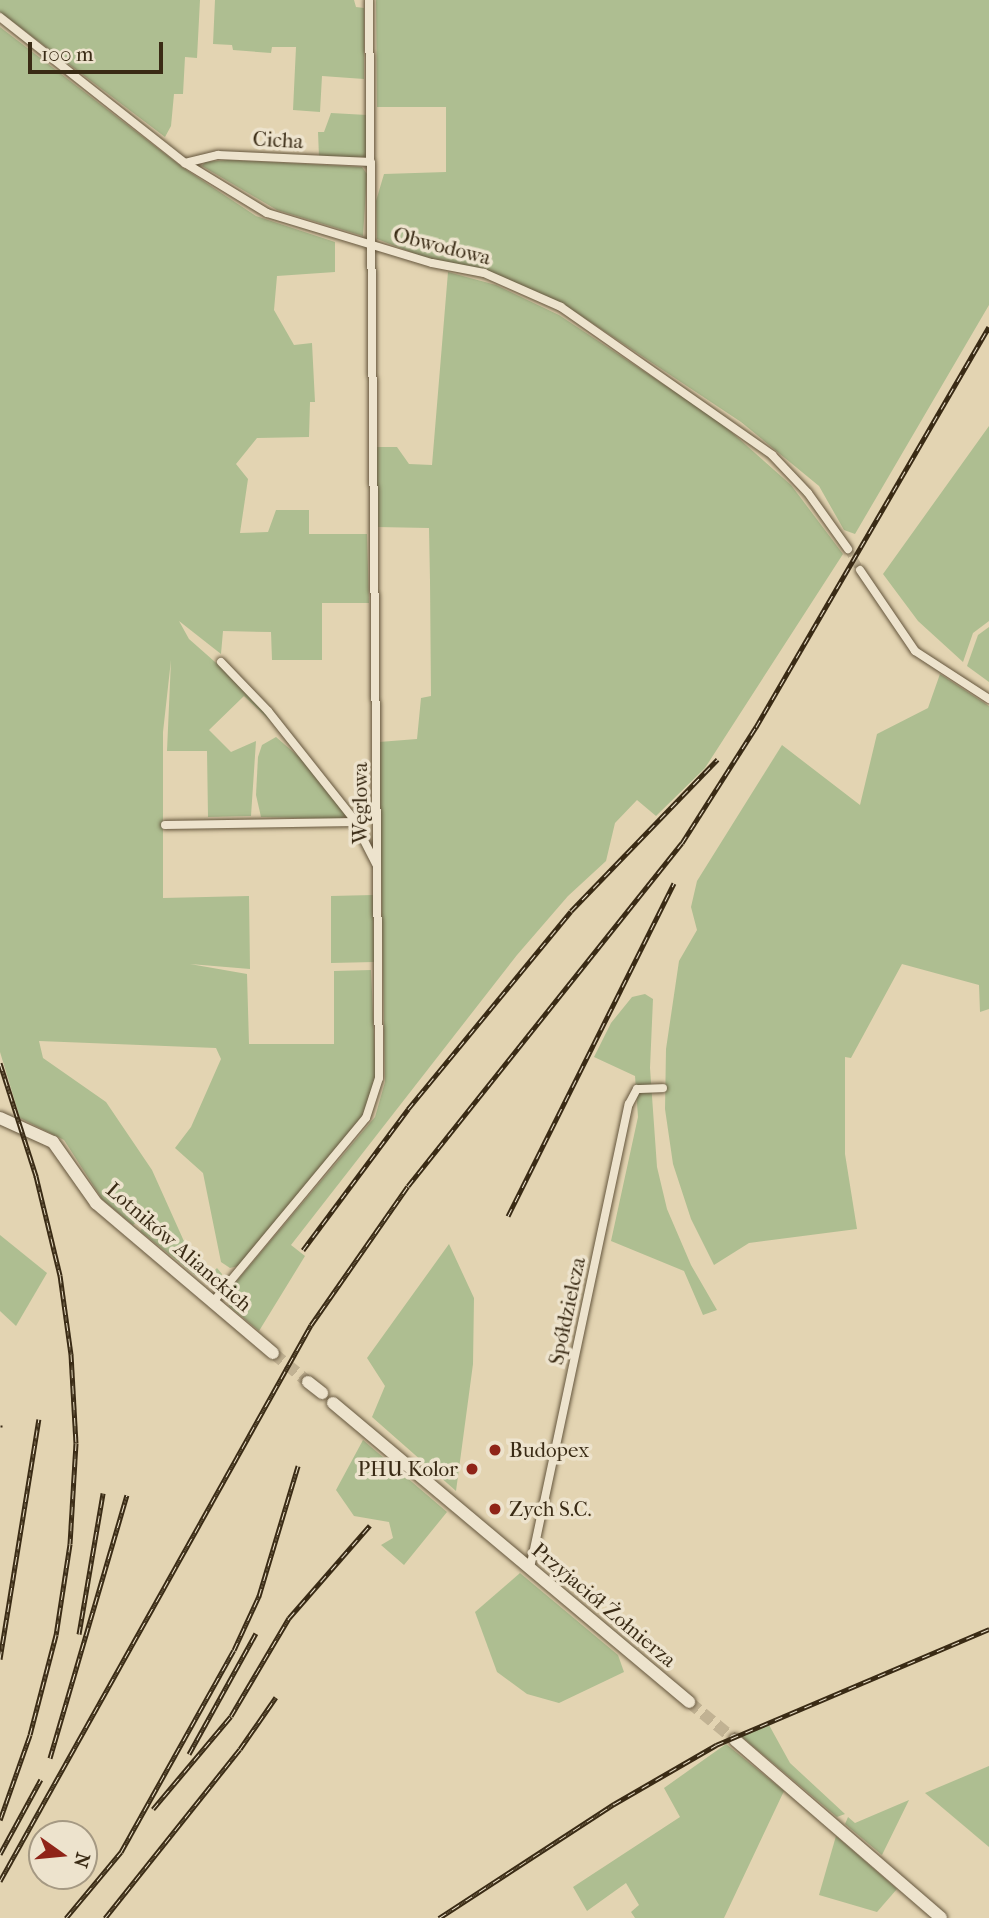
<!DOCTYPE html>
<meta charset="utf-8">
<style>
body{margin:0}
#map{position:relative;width:989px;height:1918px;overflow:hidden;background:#e3d4b2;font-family:"IM FELL French Canon",serif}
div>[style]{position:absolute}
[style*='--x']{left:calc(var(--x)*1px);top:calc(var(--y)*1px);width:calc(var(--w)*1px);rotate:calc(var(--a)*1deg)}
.green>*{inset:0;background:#aebe91}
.street-tunnel>*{height:8px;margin-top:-4px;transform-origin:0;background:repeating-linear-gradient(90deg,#c1b293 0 8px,transparent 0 12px)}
.secondary-tunnel>*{height:12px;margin-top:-6px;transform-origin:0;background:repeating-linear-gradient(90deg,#c1b293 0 12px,transparent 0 18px)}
.roads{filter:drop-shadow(0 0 2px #64553c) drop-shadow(0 0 2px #64553c)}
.street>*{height:8px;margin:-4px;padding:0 4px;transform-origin:4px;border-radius:4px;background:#ede3cd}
.secondary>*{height:12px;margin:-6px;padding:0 6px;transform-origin:6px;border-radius:6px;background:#ede3cd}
.rail>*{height:5px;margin-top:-2.5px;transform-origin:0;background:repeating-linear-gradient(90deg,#ede3cd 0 8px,#3a2b15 0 16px);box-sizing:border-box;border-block:2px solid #3a2b15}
.dots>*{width:19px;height:19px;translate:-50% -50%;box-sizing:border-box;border:4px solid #ede3cd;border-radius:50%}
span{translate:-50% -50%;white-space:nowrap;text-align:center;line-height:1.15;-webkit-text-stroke:7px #ede3cd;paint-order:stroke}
.street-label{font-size:21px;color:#3a2b15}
.poi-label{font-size:21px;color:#3a2b15}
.left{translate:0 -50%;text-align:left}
.right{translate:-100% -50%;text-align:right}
.north{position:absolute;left:28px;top:1820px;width:70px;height:70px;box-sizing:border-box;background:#ede3cd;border:2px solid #a59983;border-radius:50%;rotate:105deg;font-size:19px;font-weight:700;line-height:28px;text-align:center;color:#3a2b15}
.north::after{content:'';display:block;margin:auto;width:24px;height:32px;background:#8f2418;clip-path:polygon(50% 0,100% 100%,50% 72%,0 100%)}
.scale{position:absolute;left:28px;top:42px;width:135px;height:32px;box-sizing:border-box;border:4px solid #3a2b15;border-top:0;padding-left:9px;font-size:21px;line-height:24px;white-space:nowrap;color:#3a2b15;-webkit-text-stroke:5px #ede3cd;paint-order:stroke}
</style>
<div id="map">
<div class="green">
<div style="clip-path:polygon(0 0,200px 0,197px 58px,185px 57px,183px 94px,174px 94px,171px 126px,165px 137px,0 12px)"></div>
<div style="clip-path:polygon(215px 0,354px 0,356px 7px,364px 8px,364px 79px,322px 76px,320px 112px,293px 110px,296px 47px,272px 47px,271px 53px,233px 50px,232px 45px,213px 44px)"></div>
<div style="clip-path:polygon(376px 0,989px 0,989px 305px,855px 534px,844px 530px,819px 486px,741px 422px,577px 313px,504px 278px,421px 256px,377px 239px,376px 201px,384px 174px,446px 172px,446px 107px,377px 107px)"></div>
<div style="clip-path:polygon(0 27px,182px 167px,256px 216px,335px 242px,335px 272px,277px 276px,274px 310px,294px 345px,312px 343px,315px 402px,310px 402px,309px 437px,257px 438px,236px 464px,248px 479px,240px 533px,268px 532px,276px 510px,309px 510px,309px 534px,367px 534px,369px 603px,322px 603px,322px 660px,272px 660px,271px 632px,223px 631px,221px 654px,179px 621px,189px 639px,240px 684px,277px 727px,244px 696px,209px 730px,231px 752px,256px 741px,251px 816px,208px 817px,207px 751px,167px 751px,171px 660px,163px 732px,163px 898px,249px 896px,250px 969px,190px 964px,247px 974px,249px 1044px,334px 1044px,334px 971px,371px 970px,376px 1080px,362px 1118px,239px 1266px,230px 1268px,221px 1262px,203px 1173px,175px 1148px,191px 1127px,221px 1059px,216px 1048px,39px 1041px,43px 1058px,106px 1102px,152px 1170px,196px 1268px,207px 1278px,217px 1268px,222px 1274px,218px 1284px,210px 1287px,140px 1231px,145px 1225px,139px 1220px,133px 1225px,102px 1199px,64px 1140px,20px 1118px,0 1052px)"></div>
<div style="clip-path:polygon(331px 113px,367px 115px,366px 157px,319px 157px,318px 132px,324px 132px)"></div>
<div style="clip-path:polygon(228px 160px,362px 167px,367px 174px,363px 236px,277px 210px,202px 166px,205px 162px)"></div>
<div style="clip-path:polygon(448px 272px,496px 285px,559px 315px,719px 421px,791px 485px,843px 554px,705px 768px,656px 816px,637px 800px,615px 823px,606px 861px,568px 896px,517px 955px,291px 1245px,305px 1256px,259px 1331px,229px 1306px,230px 1289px,375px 1117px,385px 1082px,379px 742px,417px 739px,421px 698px,431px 696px,430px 581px,429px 528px,377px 527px,375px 447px,397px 447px,409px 464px,432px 465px)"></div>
<div style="clip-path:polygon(989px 426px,989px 621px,973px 633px,963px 662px,918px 621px,883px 574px)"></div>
<div style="clip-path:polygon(989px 627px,989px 682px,967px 666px,978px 635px)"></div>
<div style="clip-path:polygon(940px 674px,989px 706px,989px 1009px,980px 1012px,979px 985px,902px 964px,851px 1058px,845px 1057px,845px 1154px,857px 1229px,749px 1243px,714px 1265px,691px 1219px,673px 1164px,665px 1109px,666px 1049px,679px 961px,697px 930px,691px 907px,697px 881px,782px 745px,860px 805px,877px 734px,928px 708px)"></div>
<div style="clip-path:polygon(276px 737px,306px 763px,346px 815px,341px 819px,261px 817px,256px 795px,258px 757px,262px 745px)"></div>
<div style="clip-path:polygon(373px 895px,374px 962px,331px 963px,331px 896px)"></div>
<div style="clip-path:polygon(645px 994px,653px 999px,650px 1068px,657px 1167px,667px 1209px,691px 1265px,717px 1310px,703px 1315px,684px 1271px,611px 1241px,638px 1117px,635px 1076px,594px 1057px,611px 1023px,632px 997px)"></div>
<div style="clip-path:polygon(0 1235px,47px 1273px,16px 1326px,0 1311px)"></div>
<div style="clip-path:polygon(449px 1244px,474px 1298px,473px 1364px,456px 1491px,372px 1417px,385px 1386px,367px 1358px)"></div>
<div style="clip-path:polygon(363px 1440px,447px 1512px,404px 1565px,381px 1545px,393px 1538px,389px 1522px,354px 1516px,336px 1490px)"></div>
<div style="clip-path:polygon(520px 1573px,618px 1655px,624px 1672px,559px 1703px,527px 1694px,497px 1672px,475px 1612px)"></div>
<div style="clip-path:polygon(769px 1725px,790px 1763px,845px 1814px,837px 1817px,741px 1736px)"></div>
<div style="clip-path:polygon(726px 1744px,784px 1791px,724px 1918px,635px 1918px,631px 1912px,639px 1905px,626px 1883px,587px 1911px,573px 1887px,680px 1817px,664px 1788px)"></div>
<div style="clip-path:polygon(989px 1766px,989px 1847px,925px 1793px)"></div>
<div style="clip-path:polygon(909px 1800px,882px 1855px,845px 1824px,848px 1817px,855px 1823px)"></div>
<div style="clip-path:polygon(836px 1836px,897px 1889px,877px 1912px,819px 1895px)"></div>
</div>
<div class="street-tunnel">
<div style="--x:848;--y:549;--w:24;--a:60"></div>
</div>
<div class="secondary-tunnel">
<div style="--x:273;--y:1353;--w:45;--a:39.6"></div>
<div style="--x:689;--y:1702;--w:60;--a:39.6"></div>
</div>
<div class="roads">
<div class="street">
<div style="--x:0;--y:17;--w:236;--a:38.3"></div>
<div style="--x:185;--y:163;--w:96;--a:31.4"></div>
<div style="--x:267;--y:213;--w:172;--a:16.9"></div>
<div style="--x:432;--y:263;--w:53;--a:10.9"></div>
<div style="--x:484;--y:273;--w:84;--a:23.8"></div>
<div style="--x:561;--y:307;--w:258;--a:35"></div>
<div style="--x:772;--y:455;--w:52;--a:46.5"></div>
<div style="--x:808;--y:493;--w:69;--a:54.5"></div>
<div style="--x:185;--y:163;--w:34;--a:-14"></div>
<div style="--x:218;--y:155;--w:153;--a:2.6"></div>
<div style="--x:860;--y:570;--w:98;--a:55.8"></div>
<div style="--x:915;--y:651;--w:88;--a:33"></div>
<div style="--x:221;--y:662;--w:68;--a:46.2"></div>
<div style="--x:268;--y:711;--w:135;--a:51.6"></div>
<div style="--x:352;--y:817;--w:53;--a:62.9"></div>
<div style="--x:165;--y:825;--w:190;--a:-0.9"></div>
<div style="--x:213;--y:1302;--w:239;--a:-50.3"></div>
<div style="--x:366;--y:1118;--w:42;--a:-72"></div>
<div style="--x:379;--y:1078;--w:1078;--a:-90.53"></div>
<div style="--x:530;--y:1568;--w:474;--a:-78"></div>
<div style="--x:629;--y:1104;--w:17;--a:-62"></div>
<div style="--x:637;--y:1089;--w:26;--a:-2"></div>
</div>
<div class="secondary">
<div style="--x:0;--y:1118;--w:58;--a:24.4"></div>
<div style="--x:53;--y:1142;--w:75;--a:54.8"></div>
<div style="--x:96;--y:1203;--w:232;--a:40.3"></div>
<div style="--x:308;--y:1382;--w:18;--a:38"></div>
<div style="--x:333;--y:1403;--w:465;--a:40"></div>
<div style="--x:735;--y:1740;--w:272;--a:40.8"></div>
</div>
</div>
<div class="rail">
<div style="--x:0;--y:1063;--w:119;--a:72.3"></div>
<div style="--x:36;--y:1176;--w:102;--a:76.4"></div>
<div style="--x:60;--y:1275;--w:80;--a:82.1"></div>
<div style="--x:71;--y:1354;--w:89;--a:86.8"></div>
<div style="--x:76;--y:1443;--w:101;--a:93.4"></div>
<div style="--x:70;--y:1544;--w:92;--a:98.7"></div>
<div style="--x:56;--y:1635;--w:103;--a:104.6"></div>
<div style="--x:30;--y:1735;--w:90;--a:109.4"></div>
<div style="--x:508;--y:1216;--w:372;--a:-63.5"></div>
<div style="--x:303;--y:1250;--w:176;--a:-53.3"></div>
<div style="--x:408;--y:1109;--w:256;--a:-50.5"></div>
<div style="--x:571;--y:911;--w:211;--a:-46"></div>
<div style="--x:0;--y:1427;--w:2;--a:-90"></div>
<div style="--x:79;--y:1634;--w:143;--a:-80.3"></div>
<div style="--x:0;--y:1659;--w:243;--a:-80.8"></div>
<div style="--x:189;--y:1754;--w:138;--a:-61"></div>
<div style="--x:50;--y:1758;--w:274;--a:-73.7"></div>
<div style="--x:153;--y:1809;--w:121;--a:-50"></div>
<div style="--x:231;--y:1716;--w:114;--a:-59.4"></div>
<div style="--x:289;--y:1618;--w:123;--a:-48.9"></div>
<div style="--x:0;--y:1854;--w:85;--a:-61.3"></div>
<div style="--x:0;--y:1881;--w:637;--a:-60.78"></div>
<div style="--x:311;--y:1325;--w:169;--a:-55.1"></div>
<div style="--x:408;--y:1186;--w:439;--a:-51.4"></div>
<div style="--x:682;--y:843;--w:138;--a:-57.5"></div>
<div style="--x:756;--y:727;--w:463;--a:-59.8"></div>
<div style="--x:66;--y:1918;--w:86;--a:-50.2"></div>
<div style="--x:121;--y:1852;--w:231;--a:-60.8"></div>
<div style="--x:234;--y:1650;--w:60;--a:-65.2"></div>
<div style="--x:259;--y:1596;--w:136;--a:-73.3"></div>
<div style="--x:105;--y:1918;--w:216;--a:-51.4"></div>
<div style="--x:240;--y:1749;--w:63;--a:-55.3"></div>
<div style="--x:439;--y:1918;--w:209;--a:-33.1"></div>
<div style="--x:614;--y:1804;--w:118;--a:-30"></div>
<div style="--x:716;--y:1745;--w:297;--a:-23"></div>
</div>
<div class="dots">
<div style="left:495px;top:1450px;background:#8f2418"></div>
<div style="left:472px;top:1469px;background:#8f2418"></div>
<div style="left:495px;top:1509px;background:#8f2418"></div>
</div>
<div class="street-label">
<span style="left:278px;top:140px;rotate:3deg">Cicha</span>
<span style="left:442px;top:246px;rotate:14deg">Obwodowa</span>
<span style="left:360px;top:803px;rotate:-90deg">Węglowa</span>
<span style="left:179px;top:1247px;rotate:41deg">Lotników Alianckich</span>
<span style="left:567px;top:1311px;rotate:-78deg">Spółdzielcza</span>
<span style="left:604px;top:1605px;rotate:40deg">Przyjaciół Żołnierza</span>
</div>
<div class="poi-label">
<span class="left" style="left:509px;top:1450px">Budopex</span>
<span class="right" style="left:458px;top:1469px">PHU Kolor</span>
<span class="left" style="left:509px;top:1509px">Zych S.C.</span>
</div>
<div class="north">N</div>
<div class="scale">100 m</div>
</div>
